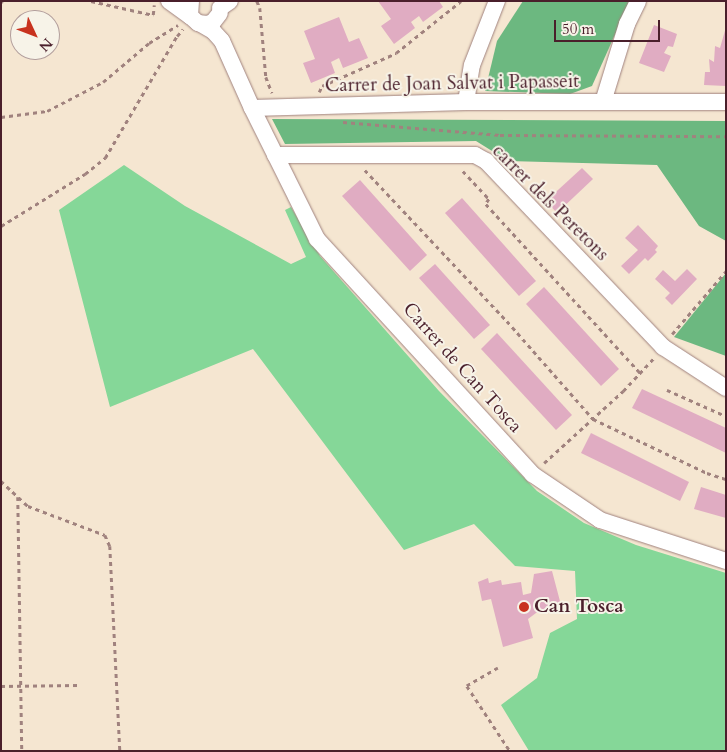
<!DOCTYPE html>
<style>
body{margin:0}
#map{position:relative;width:727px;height:752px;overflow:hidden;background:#f5e6d1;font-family:Cardo,serif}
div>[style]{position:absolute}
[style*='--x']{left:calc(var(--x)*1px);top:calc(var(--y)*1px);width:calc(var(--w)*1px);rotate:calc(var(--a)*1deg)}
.green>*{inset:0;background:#85d798}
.forest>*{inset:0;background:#6cb880}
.building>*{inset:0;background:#e0acc2}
.path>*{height:2.5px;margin-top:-1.25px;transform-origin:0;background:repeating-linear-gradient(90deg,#a0827e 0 4px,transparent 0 8px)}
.roads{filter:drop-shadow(0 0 1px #a0827e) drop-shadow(0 0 1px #a0827e)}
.minor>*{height:16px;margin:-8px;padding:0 8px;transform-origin:8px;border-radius:8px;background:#fff}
.dots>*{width:14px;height:14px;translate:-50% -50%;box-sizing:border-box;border:2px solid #f7f3e8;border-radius:50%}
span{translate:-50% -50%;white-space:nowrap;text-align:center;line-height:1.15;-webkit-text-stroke:4px #f7f3e8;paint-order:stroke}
.street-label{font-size:19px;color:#4a1f2b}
.poi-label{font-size:19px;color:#4a1f2b;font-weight:700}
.left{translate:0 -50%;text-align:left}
.frame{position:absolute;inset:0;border:2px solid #4a1f2b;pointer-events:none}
.north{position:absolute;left:10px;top:10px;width:50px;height:50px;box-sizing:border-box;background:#f7f3e8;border:1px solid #b29e9c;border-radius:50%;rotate:133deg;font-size:14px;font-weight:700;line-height:20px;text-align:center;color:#4a1f2b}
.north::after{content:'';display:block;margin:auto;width:18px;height:22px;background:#c8321e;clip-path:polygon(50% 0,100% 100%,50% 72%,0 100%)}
.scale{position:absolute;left:554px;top:20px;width:106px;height:22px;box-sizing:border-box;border:2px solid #4a1f2b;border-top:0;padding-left:6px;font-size:15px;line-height:18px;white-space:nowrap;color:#4a1f2b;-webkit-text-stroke:4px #f7f3e8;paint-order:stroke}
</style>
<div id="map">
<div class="green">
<div style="clip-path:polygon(124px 165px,185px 206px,291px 264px,306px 257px,285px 210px,291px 207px,320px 256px,439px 391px,537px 491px,584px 523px,636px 545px,726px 573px,726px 751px,529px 751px,501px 705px,537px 678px,550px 633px,577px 619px,575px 571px,515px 566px,474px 524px,404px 550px,253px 349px,110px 407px,59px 210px)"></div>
</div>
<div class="forest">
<div style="clip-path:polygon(523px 1px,630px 1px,592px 86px,570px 94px,485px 91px,497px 41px)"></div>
<div style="clip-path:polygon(272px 119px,726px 121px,726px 241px,699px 226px,657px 165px,508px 161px,476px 141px,285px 144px)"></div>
<div style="clip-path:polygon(726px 273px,726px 356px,674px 337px)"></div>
</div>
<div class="building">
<div style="clip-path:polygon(378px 1px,439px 1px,443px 7px,423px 22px,419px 16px,411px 22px,415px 28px,394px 44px,381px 26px,391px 19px)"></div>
<div style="clip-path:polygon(339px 17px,349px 42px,359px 38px,368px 58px,343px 68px,339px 58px,331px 62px,335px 73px,311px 83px,303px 63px,315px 59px,304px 31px)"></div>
<div style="clip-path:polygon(654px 25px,677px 34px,673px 47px,668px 46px,664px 53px,671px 56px,664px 72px,639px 63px)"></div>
<div style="clip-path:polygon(726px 27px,726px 86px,704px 85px,705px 72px,710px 72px,709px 59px,714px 62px,715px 46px,720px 48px)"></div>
<div style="clip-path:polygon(582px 168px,593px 179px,557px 213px,546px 201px)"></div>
<div style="clip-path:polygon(360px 180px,427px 255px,410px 271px,342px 196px)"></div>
<div style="clip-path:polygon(462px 198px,536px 281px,519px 296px,445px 213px)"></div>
<div style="clip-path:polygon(638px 225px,658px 246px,655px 250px,657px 252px,648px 261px,645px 258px,629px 274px,621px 266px,638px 250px,625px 238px)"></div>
<div style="clip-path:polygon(435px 264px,490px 325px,474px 339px,419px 278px)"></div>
<div style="clip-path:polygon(687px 269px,697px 279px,672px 305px,665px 298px,670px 293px,655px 279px,663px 270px,675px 281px)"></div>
<div style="clip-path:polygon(544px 287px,619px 369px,601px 386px,526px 304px)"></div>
<div style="clip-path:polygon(497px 333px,572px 415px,556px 430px,481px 349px)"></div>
<div style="clip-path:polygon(642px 389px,726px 428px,726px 453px,632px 408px)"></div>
<div style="clip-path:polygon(591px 433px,689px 482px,680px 501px,581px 453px)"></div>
<div style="clip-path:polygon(701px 487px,726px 495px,726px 518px,694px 509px)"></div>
<div style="clip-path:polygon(552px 571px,561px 605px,536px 613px,528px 619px,533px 638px,503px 647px,491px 599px,482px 601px,478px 582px,488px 578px,489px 583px,501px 580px,502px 585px,521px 582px,523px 595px,531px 593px,534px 574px)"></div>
</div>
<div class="path">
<div style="--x:91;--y:1;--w:64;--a:12.7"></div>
<div style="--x:153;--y:15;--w:10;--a:-84"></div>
<div style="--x:257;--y:1;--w:8;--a:67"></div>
<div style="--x:260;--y:8;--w:69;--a:85"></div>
<div style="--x:266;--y:77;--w:17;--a:69"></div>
<div style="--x:1;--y:2;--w:2;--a:-27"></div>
<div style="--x:319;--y:92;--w:7;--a:-63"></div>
<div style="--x:322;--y:86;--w:81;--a:-24"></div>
<div style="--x:396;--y:53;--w:83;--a:-38.7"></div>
<div style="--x:1;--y:117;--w:46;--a:-7.4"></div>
<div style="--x:47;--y:111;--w:63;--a:-27.4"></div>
<div style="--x:103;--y:82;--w:60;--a:-40.3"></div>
<div style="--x:149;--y:43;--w:34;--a:-32"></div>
<div style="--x:343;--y:122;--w:158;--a:4.7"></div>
<div style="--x:500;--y:135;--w:226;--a:0.3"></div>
<div style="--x:365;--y:170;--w:207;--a:46.8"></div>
<div style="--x:507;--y:321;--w:130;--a:48.7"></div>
<div style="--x:593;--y:419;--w:126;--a:25.3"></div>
<div style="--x:707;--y:473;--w:20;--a:18"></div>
<div style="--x:463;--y:171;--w:38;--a:47"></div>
<div style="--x:489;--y:199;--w:6;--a:121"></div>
<div style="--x:486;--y:204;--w:230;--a:47.6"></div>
<div style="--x:1;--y:226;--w:99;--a:-31.8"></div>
<div style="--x:85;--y:174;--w:26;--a:-39"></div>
<div style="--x:105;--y:158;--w:142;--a:-59.5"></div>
<div style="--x:177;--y:36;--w:9;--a:-49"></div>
<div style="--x:672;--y:334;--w:83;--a:-49.4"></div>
<div style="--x:667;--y:390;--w:64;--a:23.8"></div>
<div style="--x:544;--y:463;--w:107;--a:-42.3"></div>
<div style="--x:623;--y:391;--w:44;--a:-46.8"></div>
<div style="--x:1;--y:481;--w:37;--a:43"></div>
<div style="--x:28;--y:506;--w:82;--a:20.6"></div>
<div style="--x:105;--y:535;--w:12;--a:66"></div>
<div style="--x:110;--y:546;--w:205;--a:87.2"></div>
<div style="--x:18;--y:497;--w:254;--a:89.1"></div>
<div style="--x:498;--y:668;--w:36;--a:150"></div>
<div style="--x:467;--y:686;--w:78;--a:56.5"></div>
<div style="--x:1;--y:686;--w:77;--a:-0.7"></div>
</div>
<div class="roads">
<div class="minor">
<div style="--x:169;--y:1;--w:26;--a:36"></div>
<div style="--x:191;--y:1;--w:15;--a:94"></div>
<div style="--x:190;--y:16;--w:11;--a:41"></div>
<div style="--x:198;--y:23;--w:9;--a:6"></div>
<div style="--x:207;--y:24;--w:6;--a:-18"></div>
<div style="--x:213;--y:22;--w:11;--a:-52"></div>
<div style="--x:220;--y:8;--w:12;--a:-35"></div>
<div style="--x:201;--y:24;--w:14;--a:30"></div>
<div style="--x:213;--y:31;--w:13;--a:48"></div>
<div style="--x:222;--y:41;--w:73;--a:65.9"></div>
<div style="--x:252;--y:108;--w:146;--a:63.6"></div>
<div style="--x:317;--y:239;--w:319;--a:47.5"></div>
<div style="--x:532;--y:474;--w:82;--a:34.1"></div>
<div style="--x:600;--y:520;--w:133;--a:18"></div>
<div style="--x:466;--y:102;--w:37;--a:-81"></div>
<div style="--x:472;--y:65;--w:69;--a:-68.7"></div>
<div style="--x:603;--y:102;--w:82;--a:-72.9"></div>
<div style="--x:627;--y:24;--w:25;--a:-64"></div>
<div style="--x:252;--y:108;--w:214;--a:-1.6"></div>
<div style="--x:466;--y:102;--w:260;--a:0"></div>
<div style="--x:275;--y:155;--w:200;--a:0"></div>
<div style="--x:475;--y:155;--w:13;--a:29"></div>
<div style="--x:486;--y:161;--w:257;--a:46.4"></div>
<div style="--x:663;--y:347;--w:75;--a:33.1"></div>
</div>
</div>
<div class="dots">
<div style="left:524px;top:607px;background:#c8321e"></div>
</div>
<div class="street-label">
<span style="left:452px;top:84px;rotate:-1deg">Carrer de Joan Salvat i Papasseit</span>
<span style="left:550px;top:203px;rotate:45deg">carrer dels Peretons</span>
<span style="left:462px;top:368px;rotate:48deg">Carrer de Can Tosca</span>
</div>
<div class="poi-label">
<span class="left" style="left:534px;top:607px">Can Tosca</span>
</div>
<div class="frame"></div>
<div class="north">N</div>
<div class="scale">50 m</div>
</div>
